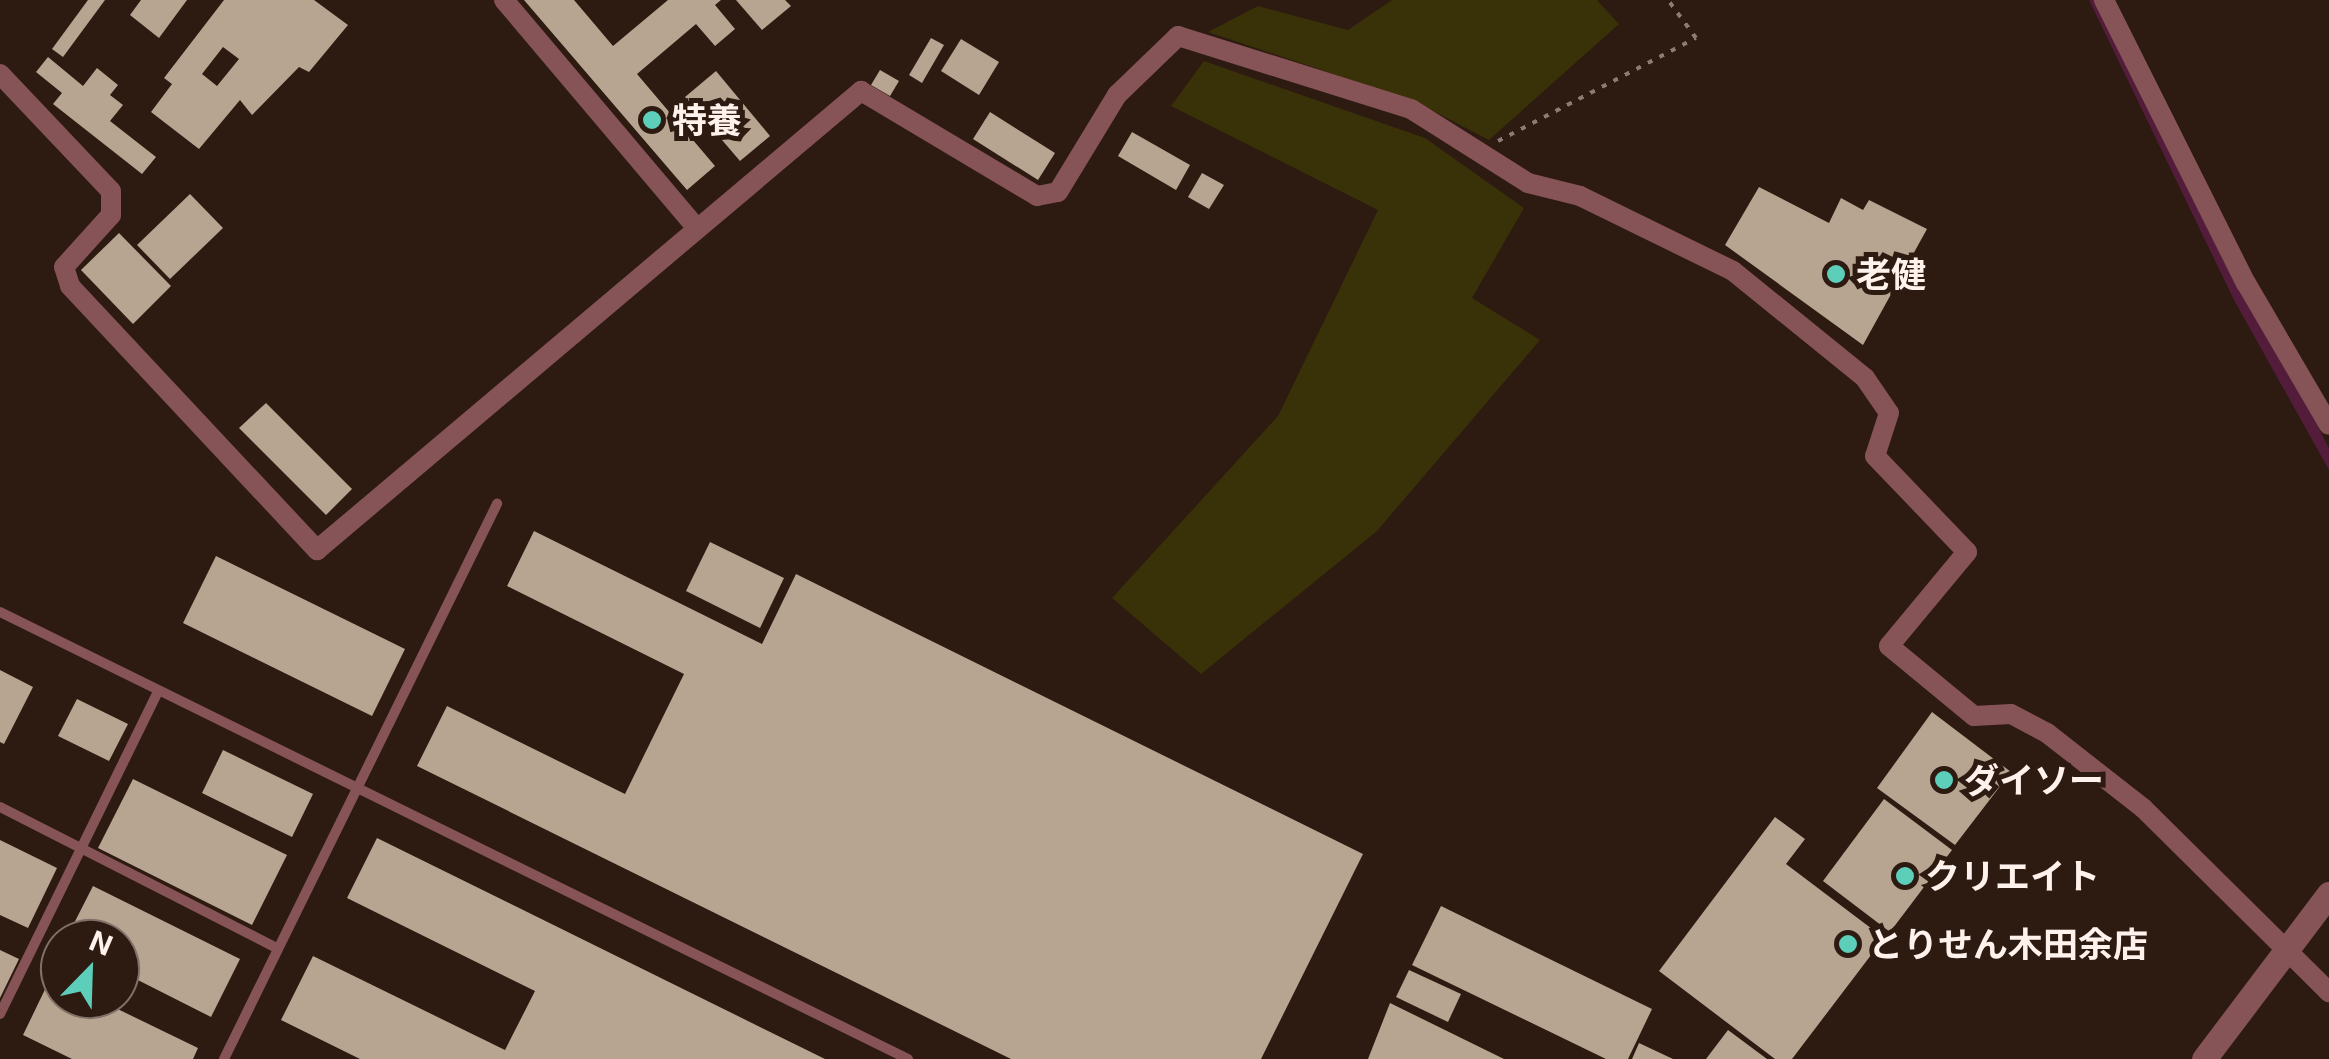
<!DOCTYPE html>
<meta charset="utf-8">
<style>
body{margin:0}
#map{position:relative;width:2329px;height:1059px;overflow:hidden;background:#2d1a11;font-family:Inter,"Noto Sans JP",sans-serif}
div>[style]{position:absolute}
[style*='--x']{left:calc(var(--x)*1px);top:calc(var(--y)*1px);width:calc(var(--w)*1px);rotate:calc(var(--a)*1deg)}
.green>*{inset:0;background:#393108}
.water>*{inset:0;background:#531c3a}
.building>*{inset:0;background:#b7a591}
.path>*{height:4px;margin-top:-2px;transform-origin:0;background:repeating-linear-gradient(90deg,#8c7b74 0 5px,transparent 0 13px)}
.service>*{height:10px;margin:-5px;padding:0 5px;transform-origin:5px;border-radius:5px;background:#865356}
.minor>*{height:20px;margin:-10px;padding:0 10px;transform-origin:10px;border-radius:10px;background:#865356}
.tertiary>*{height:25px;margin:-12.5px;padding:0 12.5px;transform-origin:12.5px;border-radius:12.5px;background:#865356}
.dots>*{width:28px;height:28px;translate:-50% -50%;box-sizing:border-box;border:5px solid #2d1a11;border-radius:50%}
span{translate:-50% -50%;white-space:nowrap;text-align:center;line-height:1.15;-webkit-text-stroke:10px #2d1a11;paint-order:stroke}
.poi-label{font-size:35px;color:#fff1eb;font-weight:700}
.left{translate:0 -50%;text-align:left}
.north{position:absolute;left:40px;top:919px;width:100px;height:100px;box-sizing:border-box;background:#2d1a11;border:2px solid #817068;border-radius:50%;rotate:23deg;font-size:28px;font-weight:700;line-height:40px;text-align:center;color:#fff1eb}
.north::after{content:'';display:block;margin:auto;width:35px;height:45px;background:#5dceb9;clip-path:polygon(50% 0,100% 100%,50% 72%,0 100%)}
</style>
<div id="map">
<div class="green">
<div style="clip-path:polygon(1392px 0,1597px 0,1619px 24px,1489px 140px,1414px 101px,1208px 32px,1258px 6px,1348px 30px)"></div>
<div style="clip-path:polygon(1204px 61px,1425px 138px,1524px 208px,1472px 298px,1540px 340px,1377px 531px,1201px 674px,1112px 598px,1278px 416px,1378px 210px,1171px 106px)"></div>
</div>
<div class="water">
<div style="clip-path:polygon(2089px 0,2100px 0,2329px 448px,2329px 470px,2234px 300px)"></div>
</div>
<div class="building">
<div style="clip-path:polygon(88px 0,105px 0,63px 57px,52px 49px)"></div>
<div style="clip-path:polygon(141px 0,187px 0,159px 38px,130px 15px)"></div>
<div style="clip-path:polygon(evenodd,224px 0,314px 0,348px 25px,309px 72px,299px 67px,252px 115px,240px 100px,199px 149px,151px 112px,172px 84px,164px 78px,224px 0,223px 47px,239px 59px,217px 86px,202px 74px,223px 47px)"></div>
<div style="clip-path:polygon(524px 0,574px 0,613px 46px,668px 0,721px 0,715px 5px,735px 29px,715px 46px,696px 24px,637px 74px,715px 166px,687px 190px)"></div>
<div style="clip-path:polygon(736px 0,785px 0,791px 6px,762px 30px)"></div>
<div style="clip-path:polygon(931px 38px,944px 45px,922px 83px,909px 75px)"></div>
<div style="clip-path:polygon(961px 39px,999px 62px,979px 95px,941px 71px)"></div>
<div style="clip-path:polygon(48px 57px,83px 86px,97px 68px,118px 85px,110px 95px,123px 105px,110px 121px,156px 157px,142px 174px,53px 104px,62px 93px,36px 72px)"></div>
<div style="clip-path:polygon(880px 70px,899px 81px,890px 96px,871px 85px)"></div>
<div style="clip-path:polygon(716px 71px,770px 136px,740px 161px,685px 97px)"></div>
<div style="clip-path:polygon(990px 112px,1055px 153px,1038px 180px,973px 139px)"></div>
<div style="clip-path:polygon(1132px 132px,1190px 165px,1176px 190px,1118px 156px)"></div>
<div style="clip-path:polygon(1202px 173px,1224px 185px,1209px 209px,1188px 197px)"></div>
<div style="clip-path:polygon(1759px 187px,1829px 223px,1841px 198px,1863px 210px,1869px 200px,1927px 229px,1863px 345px,1725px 245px)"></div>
<div style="clip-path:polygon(190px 194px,223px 228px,170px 279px,137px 245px)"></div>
<div style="clip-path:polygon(119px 233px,171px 286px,133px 324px,81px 270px)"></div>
<div style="clip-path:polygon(266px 403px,352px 489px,326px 515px,239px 428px)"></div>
<div style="clip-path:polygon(534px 531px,762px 644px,796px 574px,1363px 854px,1261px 1059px,1011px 1059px,417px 766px,447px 706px,625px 794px,684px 674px,507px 586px)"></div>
<div style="clip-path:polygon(710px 542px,784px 578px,760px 628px,686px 591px)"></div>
<div style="clip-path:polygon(216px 556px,405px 649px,372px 716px,183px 623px)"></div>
<div style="clip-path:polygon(0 670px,33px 687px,4px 744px,0 742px)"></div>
<div style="clip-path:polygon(77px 699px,128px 724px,109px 761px,58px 736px)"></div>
<div style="clip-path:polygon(1932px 712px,2011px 772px,1955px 845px,1877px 788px)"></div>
<div style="clip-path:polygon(223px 750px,313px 794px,292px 837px,202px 793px)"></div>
<div style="clip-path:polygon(133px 779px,287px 855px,252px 925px,98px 848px)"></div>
<div style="clip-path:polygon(1884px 799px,1952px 850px,1890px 932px,1823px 881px)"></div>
<div style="clip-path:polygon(1775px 817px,1805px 839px,1786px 864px,1884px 938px,1792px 1059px,1775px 1059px,1659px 971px)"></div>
<div style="clip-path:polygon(377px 838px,825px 1059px,360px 1059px,281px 1020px,313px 956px,505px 1050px,535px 991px,347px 898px)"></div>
<div style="clip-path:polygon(0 840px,57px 868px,28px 928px,0 915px)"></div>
<div style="clip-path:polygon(93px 886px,240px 959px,211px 1017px,120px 971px,120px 939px,66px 939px)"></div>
<div style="clip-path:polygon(1441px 906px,1652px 1009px,1628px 1059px,1606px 1059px,1412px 965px)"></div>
<div style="clip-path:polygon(0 950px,19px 959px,0 998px)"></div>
<div style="clip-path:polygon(1409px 970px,1461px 994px,1448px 1022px,1396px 997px)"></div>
<div style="clip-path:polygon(51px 977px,60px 999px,97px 999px,198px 1048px,193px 1059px,72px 1059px,23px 1035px)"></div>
<div style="clip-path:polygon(1390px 1003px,1504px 1059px,1368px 1059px)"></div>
<div style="clip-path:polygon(1728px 1030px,1767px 1059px,1706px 1059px)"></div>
<div style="clip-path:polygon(1639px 1043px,1673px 1059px,1632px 1059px)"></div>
</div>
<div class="path">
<div style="--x:1498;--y:141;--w:223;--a:-27.5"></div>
<div style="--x:1696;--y:38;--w:47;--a:-126.4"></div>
</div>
<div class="service">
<div style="--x:0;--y:612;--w:1012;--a:26.21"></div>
<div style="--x:0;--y:807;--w:311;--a:27"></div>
<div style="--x:0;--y:1014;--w:360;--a:-63.9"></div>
<div style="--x:224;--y:1059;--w:619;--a:-63.81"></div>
</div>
<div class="minor">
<div style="--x:504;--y:0;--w:296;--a:49.8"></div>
<div style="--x:2104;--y:0;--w:317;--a:63.4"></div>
<div style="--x:2246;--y:283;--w:164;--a:59.7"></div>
<div style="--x:0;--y:74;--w:161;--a:46.5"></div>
<div style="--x:111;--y:191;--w:24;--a:90"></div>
<div style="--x:111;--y:215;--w:70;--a:132.1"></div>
<div style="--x:64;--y:267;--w:20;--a:72"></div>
<div style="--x:70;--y:286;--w:362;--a:46.9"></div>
<div style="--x:317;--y:550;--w:712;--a:-40.16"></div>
<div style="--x:861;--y:91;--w:205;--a:30.8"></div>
<div style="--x:1037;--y:196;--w:21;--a:-11"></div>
<div style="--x:1058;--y:192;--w:114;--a:-58.7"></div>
<div style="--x:1117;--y:95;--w:85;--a:-44"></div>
<div style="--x:1178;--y:36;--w:244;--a:17.4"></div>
<div style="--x:1411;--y:109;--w:138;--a:32.3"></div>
<div style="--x:1528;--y:183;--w:54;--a:14"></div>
<div style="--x:1580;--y:196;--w:170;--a:26.1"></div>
<div style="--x:1733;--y:271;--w:170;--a:39"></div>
<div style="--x:1865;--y:378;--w:42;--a:55.6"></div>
<div style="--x:1889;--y:413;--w:45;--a:108"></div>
<div style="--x:1875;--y:456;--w:133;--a:46.2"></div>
<div style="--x:1967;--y:552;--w:122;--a:129.7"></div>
<div style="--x:1889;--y:646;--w:110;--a:39.5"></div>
<div style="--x:1974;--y:716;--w:37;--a:-3"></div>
<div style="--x:2011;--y:714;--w:41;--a:27.8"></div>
<div style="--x:2047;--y:733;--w:122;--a:38"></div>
<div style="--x:2143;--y:808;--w:262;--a:44.7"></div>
</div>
<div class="tertiary">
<div style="--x:2204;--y:1059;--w:207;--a:-52.9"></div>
</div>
<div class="dots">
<div style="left:652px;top:120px;background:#5dceb9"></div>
<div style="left:1836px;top:274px;background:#5dceb9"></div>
<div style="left:1944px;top:780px;background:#5dceb9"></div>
<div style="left:1905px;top:876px;background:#5dceb9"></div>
<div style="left:1848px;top:944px;background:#5dceb9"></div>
</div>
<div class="poi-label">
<span class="left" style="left:672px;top:120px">特養</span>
<span class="left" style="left:1856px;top:274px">老健</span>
<span class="left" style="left:1964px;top:780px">ダイソー</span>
<span class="left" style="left:1925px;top:876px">クリエイト</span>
<span class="left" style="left:1868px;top:944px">とりせん木田余店</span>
</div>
<div class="north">N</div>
</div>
